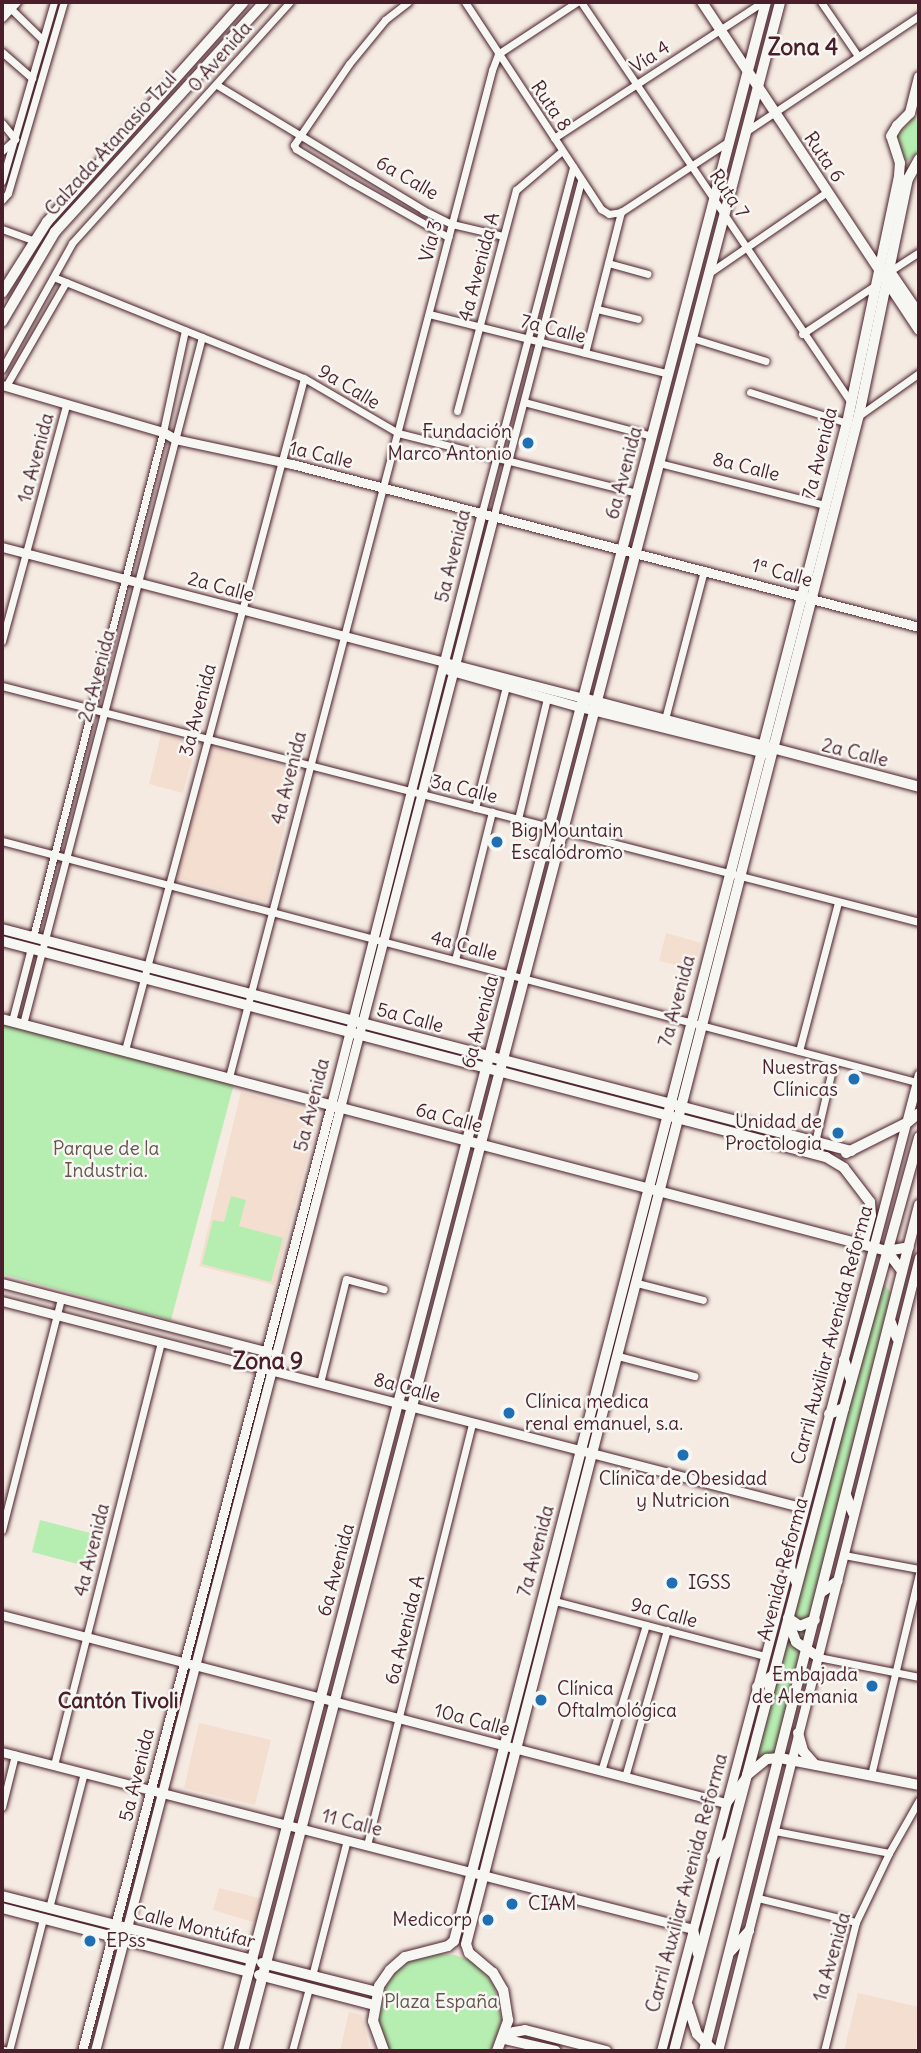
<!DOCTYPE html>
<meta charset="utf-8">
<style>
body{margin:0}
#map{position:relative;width:921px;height:2053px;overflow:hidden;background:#f5ebe2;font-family:Delius,sans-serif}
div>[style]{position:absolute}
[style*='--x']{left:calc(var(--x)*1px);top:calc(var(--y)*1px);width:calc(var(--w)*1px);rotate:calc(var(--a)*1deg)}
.built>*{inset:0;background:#f4decf}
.green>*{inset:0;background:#b6eeb1}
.roads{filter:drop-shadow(0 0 2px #4a1f2b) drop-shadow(0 0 2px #4a1f2b)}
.minor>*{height:7px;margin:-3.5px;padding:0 3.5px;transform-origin:3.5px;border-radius:3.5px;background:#f6f6f2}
.tertiary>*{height:9px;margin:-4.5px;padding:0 4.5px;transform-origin:4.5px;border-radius:4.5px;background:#f6f6f2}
.secondary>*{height:10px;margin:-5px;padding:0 5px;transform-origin:5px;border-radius:5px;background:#f6f6f2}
.primary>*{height:10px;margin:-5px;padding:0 5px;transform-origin:5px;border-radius:5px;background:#f6f6f2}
.dots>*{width:19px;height:19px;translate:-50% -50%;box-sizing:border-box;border:4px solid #f6f6f2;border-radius:50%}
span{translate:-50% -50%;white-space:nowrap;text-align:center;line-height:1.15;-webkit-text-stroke:5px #f6f6f2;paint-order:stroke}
.street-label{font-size:19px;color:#4a1f2b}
.poi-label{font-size:19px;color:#4a1f2b}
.right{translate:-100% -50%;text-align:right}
.left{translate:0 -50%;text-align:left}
.park-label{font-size:19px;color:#65534c}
.neighbourhood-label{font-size:21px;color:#4a1f2b;font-weight:700}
.quarter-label{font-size:23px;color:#4a1f2b;font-weight:700}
.frame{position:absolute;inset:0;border:4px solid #4a1f2b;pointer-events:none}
</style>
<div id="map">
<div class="built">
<div style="clip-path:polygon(161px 734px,196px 744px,183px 793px,149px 784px)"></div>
<div style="clip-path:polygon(211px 747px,298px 771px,266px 902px,177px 878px)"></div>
<div style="clip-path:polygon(666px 933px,701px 943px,694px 970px,659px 961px)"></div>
<div style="clip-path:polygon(241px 1092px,319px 1113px,274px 1285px,199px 1266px)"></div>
<div style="clip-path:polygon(199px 1723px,271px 1740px,255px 1805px,184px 1788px)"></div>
<div style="clip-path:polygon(219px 1888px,263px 1899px,257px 1923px,213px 1910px)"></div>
<div style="clip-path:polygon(858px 1993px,919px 2007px,916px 2051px,844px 2051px)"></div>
<div style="clip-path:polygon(349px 2012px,362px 2015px,370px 2051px,340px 2051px)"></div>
</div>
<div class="green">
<div style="clip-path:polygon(915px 116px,919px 128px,919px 152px,906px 162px,897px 136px)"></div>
<div style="clip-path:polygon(2px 1023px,234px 1084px,171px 1320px,2px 1274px)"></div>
<div style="clip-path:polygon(231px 1196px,246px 1200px,239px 1226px,283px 1238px,271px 1282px,202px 1264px,213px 1220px,224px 1222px)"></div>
<div style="clip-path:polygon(875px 1273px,891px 1293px,775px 1752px,760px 1756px,742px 1774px)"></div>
<div style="clip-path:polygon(40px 1520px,98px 1535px,89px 1567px,32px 1552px)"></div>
<div style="clip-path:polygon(437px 1954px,455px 1955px,473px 1962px,494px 1984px,502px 2021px,491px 2051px,391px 2051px,387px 2046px,379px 2020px,386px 1986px,397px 1971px,411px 1961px)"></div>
</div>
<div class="roads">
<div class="minor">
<div style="--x:4;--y:2;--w:54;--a:44.3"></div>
<div style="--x:408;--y:2;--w:29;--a:142"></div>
<div style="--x:385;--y:20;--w:57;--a:129.3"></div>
<div style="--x:349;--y:64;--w:98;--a:124.2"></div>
<div style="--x:294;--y:145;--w:4;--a:63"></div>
<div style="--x:296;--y:149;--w:64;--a:31"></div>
<div style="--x:351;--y:182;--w:112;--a:29.6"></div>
<div style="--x:465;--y:2;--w:248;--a:56.7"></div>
<div style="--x:601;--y:209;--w:9;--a:32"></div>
<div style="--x:609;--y:214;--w:12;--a:-9"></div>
<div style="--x:621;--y:212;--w:129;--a:-33.3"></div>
<div style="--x:581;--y:2;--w:483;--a:56"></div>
<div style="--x:821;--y:2;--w:65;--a:55.6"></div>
<div style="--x:2;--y:52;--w:40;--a:41"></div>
<div style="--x:217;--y:85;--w:241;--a:31.2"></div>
<div style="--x:423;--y:210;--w:32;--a:26"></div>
<div style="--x:452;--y:224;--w:52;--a:13.2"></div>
<div style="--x:2;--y:123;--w:21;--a:51"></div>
<div style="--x:15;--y:139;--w:18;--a:137"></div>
<div style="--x:748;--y:130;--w:206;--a:-33.7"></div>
<div style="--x:554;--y:138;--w:249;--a:-33.1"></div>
<div style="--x:2;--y:181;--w:186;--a:-73.8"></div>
<div style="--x:2;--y:200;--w:9;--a:-49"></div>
<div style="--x:8;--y:193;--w:199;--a:-73.7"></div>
<div style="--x:2;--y:229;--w:33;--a:20"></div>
<div style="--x:608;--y:263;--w:41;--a:15.4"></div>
<div style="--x:890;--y:271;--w:35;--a:-33"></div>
<div style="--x:709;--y:273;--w:143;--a:-34.5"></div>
<div style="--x:56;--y:278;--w:267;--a:22"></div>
<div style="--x:304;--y:378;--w:109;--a:30.3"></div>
<div style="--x:398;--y:433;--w:245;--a:14.1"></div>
<div style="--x:597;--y:309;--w:42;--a:13.7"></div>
<div style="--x:429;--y:314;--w:247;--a:14"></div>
<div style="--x:802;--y:334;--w:90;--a:-33.7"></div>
<div style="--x:692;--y:338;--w:77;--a:17.3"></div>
<div style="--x:585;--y:353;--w:146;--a:-75.7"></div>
<div style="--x:2;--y:369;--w:144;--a:-60.9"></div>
<div style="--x:72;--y:243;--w:325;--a:-47.9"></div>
<div style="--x:6;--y:386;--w:120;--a:-60"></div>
<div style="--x:750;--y:392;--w:102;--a:17.7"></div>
<div style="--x:524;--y:402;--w:132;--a:14.9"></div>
<div style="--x:457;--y:411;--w:229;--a:-75.1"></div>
<div style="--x:516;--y:190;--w:60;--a:-40.3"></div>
<div style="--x:860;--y:415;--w:72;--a:-35.4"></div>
<div style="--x:659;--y:463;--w:171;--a:14.2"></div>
<div style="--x:482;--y:512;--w:357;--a:-75.2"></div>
<div style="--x:494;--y:515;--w:346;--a:-75.4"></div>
<div style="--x:2;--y:641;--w:245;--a:-74.8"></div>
<div style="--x:2;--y:686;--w:947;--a:14.43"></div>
<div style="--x:665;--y:719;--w:154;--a:-75.3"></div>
<div style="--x:475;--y:808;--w:126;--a:-75.7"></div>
<div style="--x:518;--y:819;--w:124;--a:-76.5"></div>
<div style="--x:2;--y:841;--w:946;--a:14.76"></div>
<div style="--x:33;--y:937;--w:521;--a:-75.56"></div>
<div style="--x:163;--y:432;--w:104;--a:-77.8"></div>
<div style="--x:455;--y:960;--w:153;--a:-76"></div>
<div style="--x:12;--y:1021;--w:75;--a:-75.4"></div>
<div style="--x:23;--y:1024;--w:710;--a:-75.4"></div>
<div style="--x:125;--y:1050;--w:695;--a:-75.08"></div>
<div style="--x:799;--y:1051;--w:154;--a:-75.3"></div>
<div style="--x:229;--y:1077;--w:1041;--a:-75.36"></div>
<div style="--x:492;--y:70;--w:17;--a:-69"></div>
<div style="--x:498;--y:54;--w:95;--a:-33.4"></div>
<div style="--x:815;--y:1142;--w:83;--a:-76.8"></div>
<div style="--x:637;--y:1283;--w:68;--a:14.4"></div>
<div style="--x:618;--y:1356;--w:79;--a:14.7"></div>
<div style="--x:320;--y:1383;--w:107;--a:-76"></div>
<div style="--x:346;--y:1279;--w:39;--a:15"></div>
<div style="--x:2;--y:1530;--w:239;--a:-75.7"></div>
<div style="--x:844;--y:1555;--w:76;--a:10.6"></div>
<div style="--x:555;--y:1601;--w:217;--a:14.7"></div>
<div style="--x:818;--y:1657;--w:103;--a:11.2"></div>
<div style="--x:54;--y:1765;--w:435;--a:-75.8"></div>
<div style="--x:601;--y:1771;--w:153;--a:-72.9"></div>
<div style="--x:871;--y:1775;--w:207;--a:-76.6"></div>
<div style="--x:625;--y:1777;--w:153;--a:-74.1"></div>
<div style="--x:2;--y:1807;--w:54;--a:-76"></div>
<div style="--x:775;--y:1831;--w:116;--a:10.9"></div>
<div style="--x:367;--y:1845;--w:435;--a:-76"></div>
<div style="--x:758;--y:1898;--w:101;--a:13.8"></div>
<div style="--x:49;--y:1908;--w:139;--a:-75.5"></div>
<div style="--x:312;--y:1976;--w:140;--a:-75.6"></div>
<div style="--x:9;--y:2051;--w:136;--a:-75.6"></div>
<div style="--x:292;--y:2051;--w:65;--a:-74.9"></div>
<div style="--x:824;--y:2051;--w:133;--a:-76.1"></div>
<div style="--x:856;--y:1922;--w:76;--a:-64.4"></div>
<div style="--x:889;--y:1853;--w:61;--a:-60.5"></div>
</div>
<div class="tertiary">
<div style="--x:2;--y:385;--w:168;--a:16.3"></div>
<div style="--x:163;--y:432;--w:14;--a:30"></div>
<div style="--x:175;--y:439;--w:120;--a:12.1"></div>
<div style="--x:292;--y:464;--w:648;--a:14.57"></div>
<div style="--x:2;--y:547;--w:600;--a:14.57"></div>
<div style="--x:448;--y:670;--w:137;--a:15.7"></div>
<div style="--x:2;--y:1283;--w:275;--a:14.5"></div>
<div style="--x:2;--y:1301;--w:828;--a:14.47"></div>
<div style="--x:2;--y:1615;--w:748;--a:14.56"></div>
<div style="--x:726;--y:1803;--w:34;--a:-53"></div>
<div style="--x:2;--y:1752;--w:713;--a:14.37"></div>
<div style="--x:2;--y:2051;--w:2;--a:0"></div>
<div style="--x:82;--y:2051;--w:978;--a:-75.25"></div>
<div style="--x:331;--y:1105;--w:612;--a:-75.71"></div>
<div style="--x:95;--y:2051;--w:1587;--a:-75.44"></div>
<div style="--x:661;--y:2051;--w:1010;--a:-75.21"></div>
<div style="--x:718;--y:2051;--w:819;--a:-75.79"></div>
</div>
<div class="secondary">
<div style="--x:2;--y:17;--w:21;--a:-47"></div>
<div style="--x:583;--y:698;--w:348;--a:14.8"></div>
<div style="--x:580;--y:707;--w:196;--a:13.9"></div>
<div style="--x:2;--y:929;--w:878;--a:14.65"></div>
<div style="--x:2;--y:941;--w:852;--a:14.69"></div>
<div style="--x:826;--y:1157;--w:21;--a:31"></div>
<div style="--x:844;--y:1168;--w:43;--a:52.6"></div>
<div style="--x:870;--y:1202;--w:13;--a:86"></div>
<div style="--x:871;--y:1215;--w:30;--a:105"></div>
<div style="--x:2;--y:1019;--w:915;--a:14.69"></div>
<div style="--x:887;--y:1251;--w:22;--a:-10"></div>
<div style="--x:846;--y:1153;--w:69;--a:-26.6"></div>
<div style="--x:908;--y:1122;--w:14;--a:-39"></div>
<div style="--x:887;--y:1251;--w:25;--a:53"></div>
<div style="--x:798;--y:1733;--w:19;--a:74"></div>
<div style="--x:803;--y:1751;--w:18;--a:49"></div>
<div style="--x:747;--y:1775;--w:26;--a:-39"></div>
<div style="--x:767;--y:1759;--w:13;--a:-4"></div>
<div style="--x:780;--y:1758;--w:142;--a:11"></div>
<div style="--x:2;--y:1896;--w:259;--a:14.3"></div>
<div style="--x:2;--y:1908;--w:255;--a:14.5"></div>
</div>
<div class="primary">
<div style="--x:702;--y:2;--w:393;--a:56.5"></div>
<div style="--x:889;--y:270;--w:53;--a:55.7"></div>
<div style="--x:2;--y:293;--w:84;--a:-57.6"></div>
<div style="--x:47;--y:222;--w:295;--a:-48.2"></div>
<div style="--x:2;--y:322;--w:104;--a:-59.5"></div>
<div style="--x:55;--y:232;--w:311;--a:-47.7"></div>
<div style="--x:890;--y:1320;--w:19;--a:69"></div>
<div style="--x:844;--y:1360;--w:21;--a:71"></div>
<div style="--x:829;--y:1414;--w:16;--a:-22"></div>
<div style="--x:846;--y:1495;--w:19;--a:69"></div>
<div style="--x:792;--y:1554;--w:14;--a:98"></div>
<div style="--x:790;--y:1568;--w:17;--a:66"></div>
<div style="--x:822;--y:1592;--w:19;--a:-35"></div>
<div style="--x:788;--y:1618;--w:14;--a:34"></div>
<div style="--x:800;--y:1626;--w:16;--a:-22"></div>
<div style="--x:788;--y:1621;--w:22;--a:69"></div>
<div style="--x:796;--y:1642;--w:27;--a:34"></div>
<div style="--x:757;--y:1687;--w:20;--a:-37"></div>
<div style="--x:712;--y:1857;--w:23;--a:-43"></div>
<div style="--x:693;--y:1929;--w:25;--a:79"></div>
<div style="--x:731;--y:1951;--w:27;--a:-48"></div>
<div style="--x:262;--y:1963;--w:119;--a:14.2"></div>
<div style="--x:259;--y:1975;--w:119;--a:14.6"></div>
<div style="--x:688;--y:2006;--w:29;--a:72"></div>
<div style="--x:697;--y:2034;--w:24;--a:45"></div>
<div style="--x:504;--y:2039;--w:12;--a:-35"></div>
<div style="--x:514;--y:2032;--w:11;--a:-10"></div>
<div style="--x:525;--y:2030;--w:84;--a:14.5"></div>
<div style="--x:504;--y:2039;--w:53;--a:13"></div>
<div style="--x:228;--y:2051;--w:2118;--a:-75.29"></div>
<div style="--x:243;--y:2051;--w:2118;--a:-75.31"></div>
<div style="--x:384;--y:2051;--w:32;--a:-110"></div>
<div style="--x:373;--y:2021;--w:36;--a:-80"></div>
<div style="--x:379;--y:1986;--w:19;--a:-55"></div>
<div style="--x:390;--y:1970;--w:20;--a:-41"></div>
<div style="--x:405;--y:1957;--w:44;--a:-14.3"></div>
<div style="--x:448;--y:1946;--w:8;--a:-40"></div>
<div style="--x:454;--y:1941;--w:1568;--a:-75.49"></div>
<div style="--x:847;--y:423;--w:252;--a:-78.1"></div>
<div style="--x:899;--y:176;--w:13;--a:-86"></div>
<div style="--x:900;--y:163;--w:28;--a:-108"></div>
<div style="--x:891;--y:136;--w:12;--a:-59"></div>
<div style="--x:897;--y:126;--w:18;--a:-45"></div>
<div style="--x:910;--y:113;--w:37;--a:-76"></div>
<div style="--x:497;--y:2051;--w:33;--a:-70"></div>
<div style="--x:508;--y:2020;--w:30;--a:-99"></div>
<div style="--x:503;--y:1990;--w:20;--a:-120"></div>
<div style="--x:493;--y:1973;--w:31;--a:-140"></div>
<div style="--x:469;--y:1953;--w:9;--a:-108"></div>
<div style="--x:466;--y:1944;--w:1579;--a:-75.59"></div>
<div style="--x:859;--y:415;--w:241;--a:-78.3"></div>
<div style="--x:908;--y:179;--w:23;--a:-61"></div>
<div style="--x:674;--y:2051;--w:665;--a:-75.19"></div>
<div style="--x:844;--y:1408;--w:281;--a:-74.5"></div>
<div style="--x:704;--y:2051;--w:873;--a:-75.74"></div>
</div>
</div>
<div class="dots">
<div style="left:528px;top:443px;background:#1f6fb2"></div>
<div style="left:497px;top:842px;background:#1f6fb2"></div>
<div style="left:854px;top:1079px;background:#1f6fb2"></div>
<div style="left:838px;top:1133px;background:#1f6fb2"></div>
<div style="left:509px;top:1413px;background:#1f6fb2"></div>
<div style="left:683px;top:1455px;background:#1f6fb2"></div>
<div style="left:672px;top:1583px;background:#1f6fb2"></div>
<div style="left:872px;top:1686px;background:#1f6fb2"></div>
<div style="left:541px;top:1700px;background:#1f6fb2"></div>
<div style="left:512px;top:1904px;background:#1f6fb2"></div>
<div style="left:488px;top:1920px;background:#1f6fb2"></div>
<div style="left:90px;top:1941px;background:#1f6fb2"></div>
</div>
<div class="street-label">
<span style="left:220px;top:57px;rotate:-49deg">0 Avenida</span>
<span style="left:650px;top:57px;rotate:-33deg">Vía 4</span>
<span style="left:551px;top:106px;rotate:56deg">Ruta 8</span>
<span style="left:111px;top:144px;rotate:-48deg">Calzada Atanasio Tzul</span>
<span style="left:824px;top:157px;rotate:56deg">Ruta 6</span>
<span style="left:407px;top:178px;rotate:30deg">6a Calle</span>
<span style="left:729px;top:194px;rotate:56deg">Ruta 7</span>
<span style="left:431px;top:241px;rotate:-76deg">Vía 3</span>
<span style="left:479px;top:267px;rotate:-75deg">4a Avenida A</span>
<span style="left:553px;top:329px;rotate:14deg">7a Calle</span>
<span style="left:349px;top:387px;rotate:31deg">9a Calle</span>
<span style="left:820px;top:453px;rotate:-76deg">7a Avenida</span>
<span style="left:321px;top:455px;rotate:13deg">1a Calle</span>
<span style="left:36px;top:458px;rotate:-75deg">1a Avenida</span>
<span style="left:746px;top:467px;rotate:14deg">8a Calle</span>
<span style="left:624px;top:473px;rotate:-75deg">6a Avenida</span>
<span style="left:453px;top:556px;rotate:-76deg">5a Avenida</span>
<span style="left:782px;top:573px;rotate:15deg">1ª Calle</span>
<span style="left:221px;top:587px;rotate:15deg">2a Calle</span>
<span style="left:97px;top:676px;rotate:-75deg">2a Avenida</span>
<span style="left:198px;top:710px;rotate:-75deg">3a Avenida</span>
<span style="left:855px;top:753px;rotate:14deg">2a Calle</span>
<span style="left:289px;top:778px;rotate:-76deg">4a Avenida</span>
<span style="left:464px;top:789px;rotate:14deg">3a Calle</span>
<span style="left:464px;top:946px;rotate:15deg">4a Calle</span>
<span style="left:677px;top:1001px;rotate:-75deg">7a Avenida</span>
<span style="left:410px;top:1018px;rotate:15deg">5a Calle</span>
<span style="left:480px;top:1022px;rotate:-75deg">6a Avenida</span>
<span style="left:312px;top:1105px;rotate:-76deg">5a Avenida</span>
<span style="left:449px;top:1118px;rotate:15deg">6a Calle</span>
<span style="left:832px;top:1335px;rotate:-75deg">Carril Auxiliar Avenida Reforma</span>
<span style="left:407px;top:1388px;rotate:15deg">8a Calle</span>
<span style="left:92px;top:1550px;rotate:-76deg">4a Avenida</span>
<span style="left:536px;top:1551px;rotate:-75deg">7a Avenida</span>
<span style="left:783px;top:1569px;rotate:-75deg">Avenida Reforma</span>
<span style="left:336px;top:1570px;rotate:-75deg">6a Avenida</span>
<span style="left:664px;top:1613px;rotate:15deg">9a Calle</span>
<span style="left:405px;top:1630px;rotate:-76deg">6a Avenida A</span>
<span style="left:472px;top:1720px;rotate:15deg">10a Calle</span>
<span style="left:137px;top:1775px;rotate:-76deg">5a Avenida</span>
<span style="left:352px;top:1823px;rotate:14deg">11 Calle</span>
<span style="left:687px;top:1883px;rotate:-75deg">Carril Auxiliar Avenida Reforma</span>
<span style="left:194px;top:1927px;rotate:14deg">Calle Montúfar</span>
<span style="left:832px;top:1957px;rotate:-74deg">1a Avenida</span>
</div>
<div class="poi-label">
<span class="right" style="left:512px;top:443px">Fundación<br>Marco Antonio</span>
<span class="left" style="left:511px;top:842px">Big Mountain<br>Escalódromo</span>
<span class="right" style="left:838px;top:1079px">Nuestras<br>Clínicas</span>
<span class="right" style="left:822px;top:1133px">Unidad de<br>Proctologia</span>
<span class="left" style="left:525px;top:1413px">Clínica medica<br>renal emanuel, s.a.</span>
<span style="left:683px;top:1490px">Clínica de Obesidad<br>y Nutricion</span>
<span class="left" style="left:688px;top:1583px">IGSS</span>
<span class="right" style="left:858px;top:1686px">Embajada<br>de Alemania</span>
<span class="left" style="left:557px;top:1700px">Clínica<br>Oftalmológica</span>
<span class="left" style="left:528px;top:1904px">CIAM</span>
<span class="right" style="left:472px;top:1920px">Medicorp</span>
<span class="left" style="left:106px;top:1941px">EPss</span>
</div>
<div class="park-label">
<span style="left:106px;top:1160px">Parque de la<br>Industria.</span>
<span style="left:441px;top:2002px">Plaza España</span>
</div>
<div class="neighbourhood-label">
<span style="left:118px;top:1701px">Cantón Tivoli</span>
</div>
<div class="quarter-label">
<span style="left:803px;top:47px">Zona 4</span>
<span style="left:268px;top:1361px">Zona 9</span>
</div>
<div class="frame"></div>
</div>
